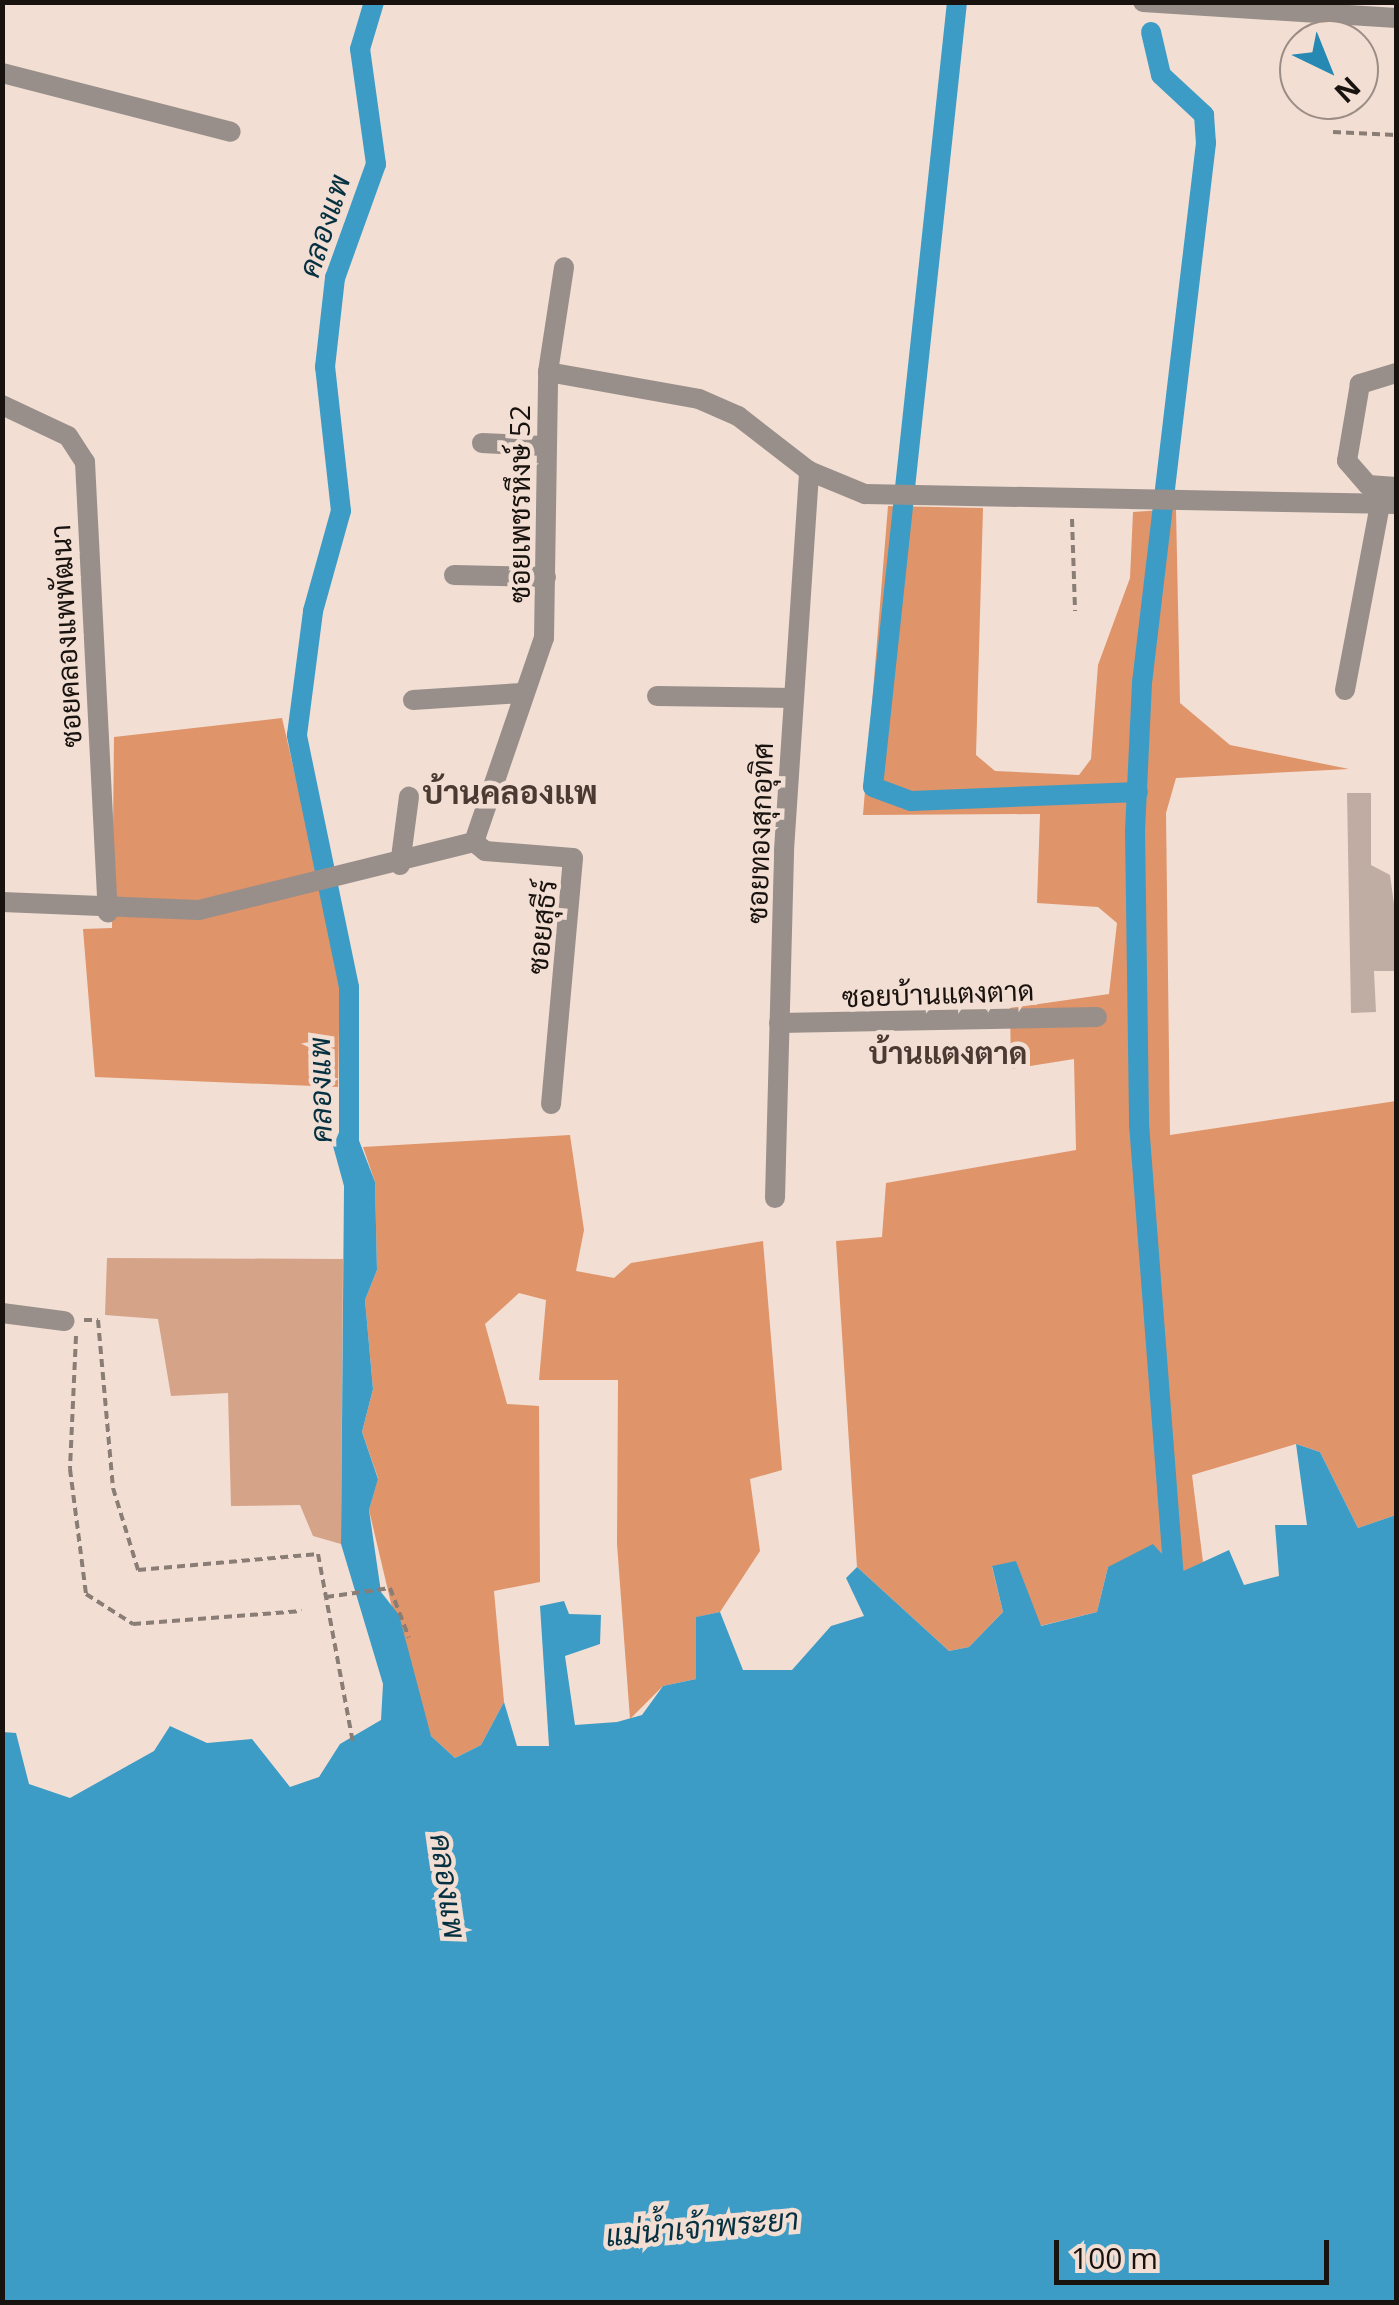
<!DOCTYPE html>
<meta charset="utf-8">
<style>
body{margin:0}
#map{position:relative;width:1399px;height:2305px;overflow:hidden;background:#f2ded3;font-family:"Open Sans",Sarabun,sans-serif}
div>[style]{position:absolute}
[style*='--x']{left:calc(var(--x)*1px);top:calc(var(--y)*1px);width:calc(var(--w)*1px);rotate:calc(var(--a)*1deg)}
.green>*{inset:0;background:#d5a388}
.forest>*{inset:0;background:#df946a}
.water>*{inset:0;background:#3d9cc5}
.canal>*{height:20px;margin:-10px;padding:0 10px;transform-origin:10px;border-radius:10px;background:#3d9cc5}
.building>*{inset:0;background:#bfaca2}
.path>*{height:4px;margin-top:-2px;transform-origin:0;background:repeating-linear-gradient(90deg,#8a7d75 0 8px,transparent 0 13px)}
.minor>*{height:20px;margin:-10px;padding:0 10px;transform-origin:10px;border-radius:10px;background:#988f8b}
span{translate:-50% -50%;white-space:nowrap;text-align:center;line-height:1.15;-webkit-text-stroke:9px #f2ded3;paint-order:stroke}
.street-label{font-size:28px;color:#19130f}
.water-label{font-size:30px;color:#043041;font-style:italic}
.neighbourhood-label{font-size:30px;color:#4a3a31;font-weight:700}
.quarter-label{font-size:32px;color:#4a3a31;font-weight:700}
.frame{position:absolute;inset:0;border:5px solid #19130f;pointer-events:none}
.north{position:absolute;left:1279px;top:20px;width:100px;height:100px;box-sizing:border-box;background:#f2ded3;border:2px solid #9b8d85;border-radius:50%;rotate:137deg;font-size:28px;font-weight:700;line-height:40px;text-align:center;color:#19130f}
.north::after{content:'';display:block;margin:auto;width:35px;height:45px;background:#2589b3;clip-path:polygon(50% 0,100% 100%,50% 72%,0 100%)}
.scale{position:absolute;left:1054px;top:2240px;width:275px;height:45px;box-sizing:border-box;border:5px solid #19130f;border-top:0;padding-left:12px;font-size:30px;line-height:35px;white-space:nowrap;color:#19130f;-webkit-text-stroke:8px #f2ded3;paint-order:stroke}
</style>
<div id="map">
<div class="green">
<div style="clip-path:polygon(107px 1258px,343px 1259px,341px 1544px,313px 1536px,300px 1505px,231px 1506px,228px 1393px,171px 1396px,158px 1319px,105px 1315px)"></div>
</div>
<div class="forest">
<div style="clip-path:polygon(888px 506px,983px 508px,976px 755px,995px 771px,1079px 775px,1091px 759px,1098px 665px,1130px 578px,1133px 512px,1176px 509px,1180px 703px,1230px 745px,1349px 769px,1176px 778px,1166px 813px,1170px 1135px,1396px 1101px,1396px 1515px,1358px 1528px,1320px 1452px,1296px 1444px,1192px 1475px,1203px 1562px,1179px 1574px,1108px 1567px,1097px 1612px,1040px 1626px,1016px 1562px,992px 1567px,1003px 1612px,969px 1647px,949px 1651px,857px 1567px,836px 1241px,882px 1237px,886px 1183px,1076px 1150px,1074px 1059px,1011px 1069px,1010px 1008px,1109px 994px,1117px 923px,1098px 907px,1037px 903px,1040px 814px,863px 815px)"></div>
<div style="clip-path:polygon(282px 718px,340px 968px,338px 1087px,95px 1077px,83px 929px,112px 928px,114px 737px)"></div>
<div style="clip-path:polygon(570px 1135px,584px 1230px,576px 1271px,614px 1278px,631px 1263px,763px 1241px,782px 1470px,750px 1479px,760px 1551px,720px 1612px,697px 1617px,696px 1679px,663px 1686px,630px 1719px,617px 1544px,618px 1380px,539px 1380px,546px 1300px,519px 1293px,485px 1324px,507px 1404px,539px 1406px,540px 1582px,494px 1591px,504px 1702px,481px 1745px,455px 1758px,431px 1736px,411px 1688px,369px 1510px,378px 1478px,362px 1432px,373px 1389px,365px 1300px,377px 1270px,375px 1182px,363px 1147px)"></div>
</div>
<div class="water">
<div style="clip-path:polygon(348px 1112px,375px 1182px,377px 1270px,365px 1300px,373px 1389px,362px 1432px,378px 1479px,369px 1510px,381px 1592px,399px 1615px,431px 1736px,455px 1758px,481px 1745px,504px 1702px,517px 1746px,549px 1746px,540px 1606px,564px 1601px,569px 1614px,601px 1615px,600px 1644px,565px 1656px,575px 1725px,617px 1722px,642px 1715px,663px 1686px,696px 1679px,696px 1617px,720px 1612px,743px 1670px,792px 1670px,831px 1626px,864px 1616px,846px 1578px,857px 1567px,949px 1651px,969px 1647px,1003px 1612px,992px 1566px,1016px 1561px,1041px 1626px,1097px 1612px,1108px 1567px,1153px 1544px,1179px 1573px,1229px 1550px,1244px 1585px,1279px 1576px,1275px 1525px,1307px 1525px,1296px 1444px,1320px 1452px,1358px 1528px,1396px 1515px,1396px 2302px,3px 2302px,3px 1732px,16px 1733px,29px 1784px,70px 1798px,154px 1751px,170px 1726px,207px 1743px,252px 1739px,290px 1787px,319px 1777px,340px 1744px,381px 1720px,383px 1684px,341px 1544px,344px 1186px,333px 1146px)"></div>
</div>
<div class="canal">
<div style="--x:957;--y:2;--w:789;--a:96.11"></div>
<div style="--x:873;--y:787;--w:40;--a:20.2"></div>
<div style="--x:911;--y:801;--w:227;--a:-2.3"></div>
<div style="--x:1151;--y:32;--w:44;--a:76.9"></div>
<div style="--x:1161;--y:75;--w:59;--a:42.9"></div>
<div style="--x:1204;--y:115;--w:28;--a:86"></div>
<div style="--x:1206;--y:143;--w:544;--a:96.76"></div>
<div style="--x:1142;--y:683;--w:147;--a:92.7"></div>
<div style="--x:1135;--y:830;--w:294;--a:89.2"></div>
<div style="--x:1139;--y:1124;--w:470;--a:85.6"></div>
<div style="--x:349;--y:1139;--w:152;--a:-90"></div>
<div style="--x:349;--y:987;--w:257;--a:-101.7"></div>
<div style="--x:297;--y:735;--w:125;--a:-82.6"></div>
<div style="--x:313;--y:611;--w:104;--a:-74.4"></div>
<div style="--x:341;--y:511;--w:145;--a:-96.3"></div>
<div style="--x:325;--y:367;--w:90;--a:-83.6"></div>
<div style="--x:335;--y:278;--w:121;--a:-70.2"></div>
<div style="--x:376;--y:164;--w:116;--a:-97.9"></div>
<div style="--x:360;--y:49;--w:49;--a:-73.4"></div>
</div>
<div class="building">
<div style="clip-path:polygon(1347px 793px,1371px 793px,1371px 865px,1390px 875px,1396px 919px,1396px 971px,1374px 971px,1376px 1012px,1351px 1013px)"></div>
</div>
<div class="path">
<div style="--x:1333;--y:132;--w:63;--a:2.7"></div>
<div style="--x:1072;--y:519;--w:92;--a:88.1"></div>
<div style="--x:84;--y:1320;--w:14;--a:0"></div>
<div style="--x:98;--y:1320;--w:169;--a:84.9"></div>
<div style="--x:113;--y:1488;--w:86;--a:73"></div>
<div style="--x:138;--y:1570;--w:181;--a:-5.1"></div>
<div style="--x:318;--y:1554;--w:192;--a:79.5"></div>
<div style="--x:76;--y:1336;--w:133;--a:92.6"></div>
<div style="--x:70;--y:1469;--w:126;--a:82.7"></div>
<div style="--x:86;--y:1594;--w:56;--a:32.6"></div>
<div style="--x:133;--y:1624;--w:169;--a:-4.4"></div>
<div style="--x:326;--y:1597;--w:65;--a:-8"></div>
<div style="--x:390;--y:1588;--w:53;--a:69.2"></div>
</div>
<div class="minor">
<div style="--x:1143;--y:2;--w:254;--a:3.6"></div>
<div style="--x:2;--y:73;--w:236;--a:14.4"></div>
<div style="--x:548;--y:372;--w:106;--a:-81.3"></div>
<div style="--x:1396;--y:373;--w:38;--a:163"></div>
<div style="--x:1360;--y:384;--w:78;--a:99.6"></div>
<div style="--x:1347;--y:461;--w:32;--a:49"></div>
<div style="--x:1368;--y:485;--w:28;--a:4"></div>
<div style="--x:2;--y:405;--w:73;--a:25.2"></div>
<div style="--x:68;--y:436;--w:31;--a:57"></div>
<div style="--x:85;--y:462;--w:451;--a:87.1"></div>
<div style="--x:482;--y:443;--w:61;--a:2.8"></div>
<div style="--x:454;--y:575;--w:92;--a:1.2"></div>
<div style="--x:1345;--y:690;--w:189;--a:-79.3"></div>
<div style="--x:657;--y:696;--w:135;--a:0.8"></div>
<div style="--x:413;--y:700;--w:109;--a:-3.7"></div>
<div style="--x:474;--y:842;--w:14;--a:39"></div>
<div style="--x:485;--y:851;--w:88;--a:4.5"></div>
<div style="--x:573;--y:858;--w:247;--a:95.1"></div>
<div style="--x:400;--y:865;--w:69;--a:-82.5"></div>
<div style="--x:2;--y:902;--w:197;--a:2.3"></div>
<div style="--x:199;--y:910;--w:283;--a:-13.9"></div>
<div style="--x:474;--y:842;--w:216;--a:-71.1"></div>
<div style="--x:544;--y:638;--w:266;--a:-89.1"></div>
<div style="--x:548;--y:372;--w:153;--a:10.1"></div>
<div style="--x:699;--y:399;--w:43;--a:23.6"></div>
<div style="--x:738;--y:416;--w:90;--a:37.8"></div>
<div style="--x:809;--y:471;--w:61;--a:22.3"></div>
<div style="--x:865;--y:494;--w:531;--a:1.08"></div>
<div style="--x:779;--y:1023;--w:318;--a:-1.1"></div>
<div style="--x:775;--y:1198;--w:348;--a:-88.5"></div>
<div style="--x:784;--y:850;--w:380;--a:-86.2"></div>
<div style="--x:2;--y:1313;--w:63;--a:7.4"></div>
</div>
<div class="street-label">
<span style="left:519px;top:504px;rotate:-90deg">ซอยเพชรหึงษ์ 52</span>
<span style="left:65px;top:636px;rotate:-93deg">ซอยคลองแพพัฒนา</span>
<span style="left:759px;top:833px;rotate:-88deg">ซอยทองสุกอุทิศ</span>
<span style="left:541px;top:927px;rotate:-84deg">ซอยสุธีร์</span>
<span style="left:938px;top:993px;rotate:-2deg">ซอยบ้านแตงตาด</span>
</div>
<div class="water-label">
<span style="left:324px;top:226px;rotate:-72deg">คลองแพ</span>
<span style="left:320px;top:1090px;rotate:-91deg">คลองแพ</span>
<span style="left:448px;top:1886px;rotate:82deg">คลองแพ</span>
<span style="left:702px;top:2227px;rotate:-5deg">แม่น้ำเจ้าพระยา</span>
</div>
<div class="neighbourhood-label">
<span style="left:948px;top:1053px">บ้านแตงตาด</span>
</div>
<div class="quarter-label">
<span style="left:510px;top:792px">บ้านคลองแพ</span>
</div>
<div class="frame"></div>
<div class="north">N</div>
<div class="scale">100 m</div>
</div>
